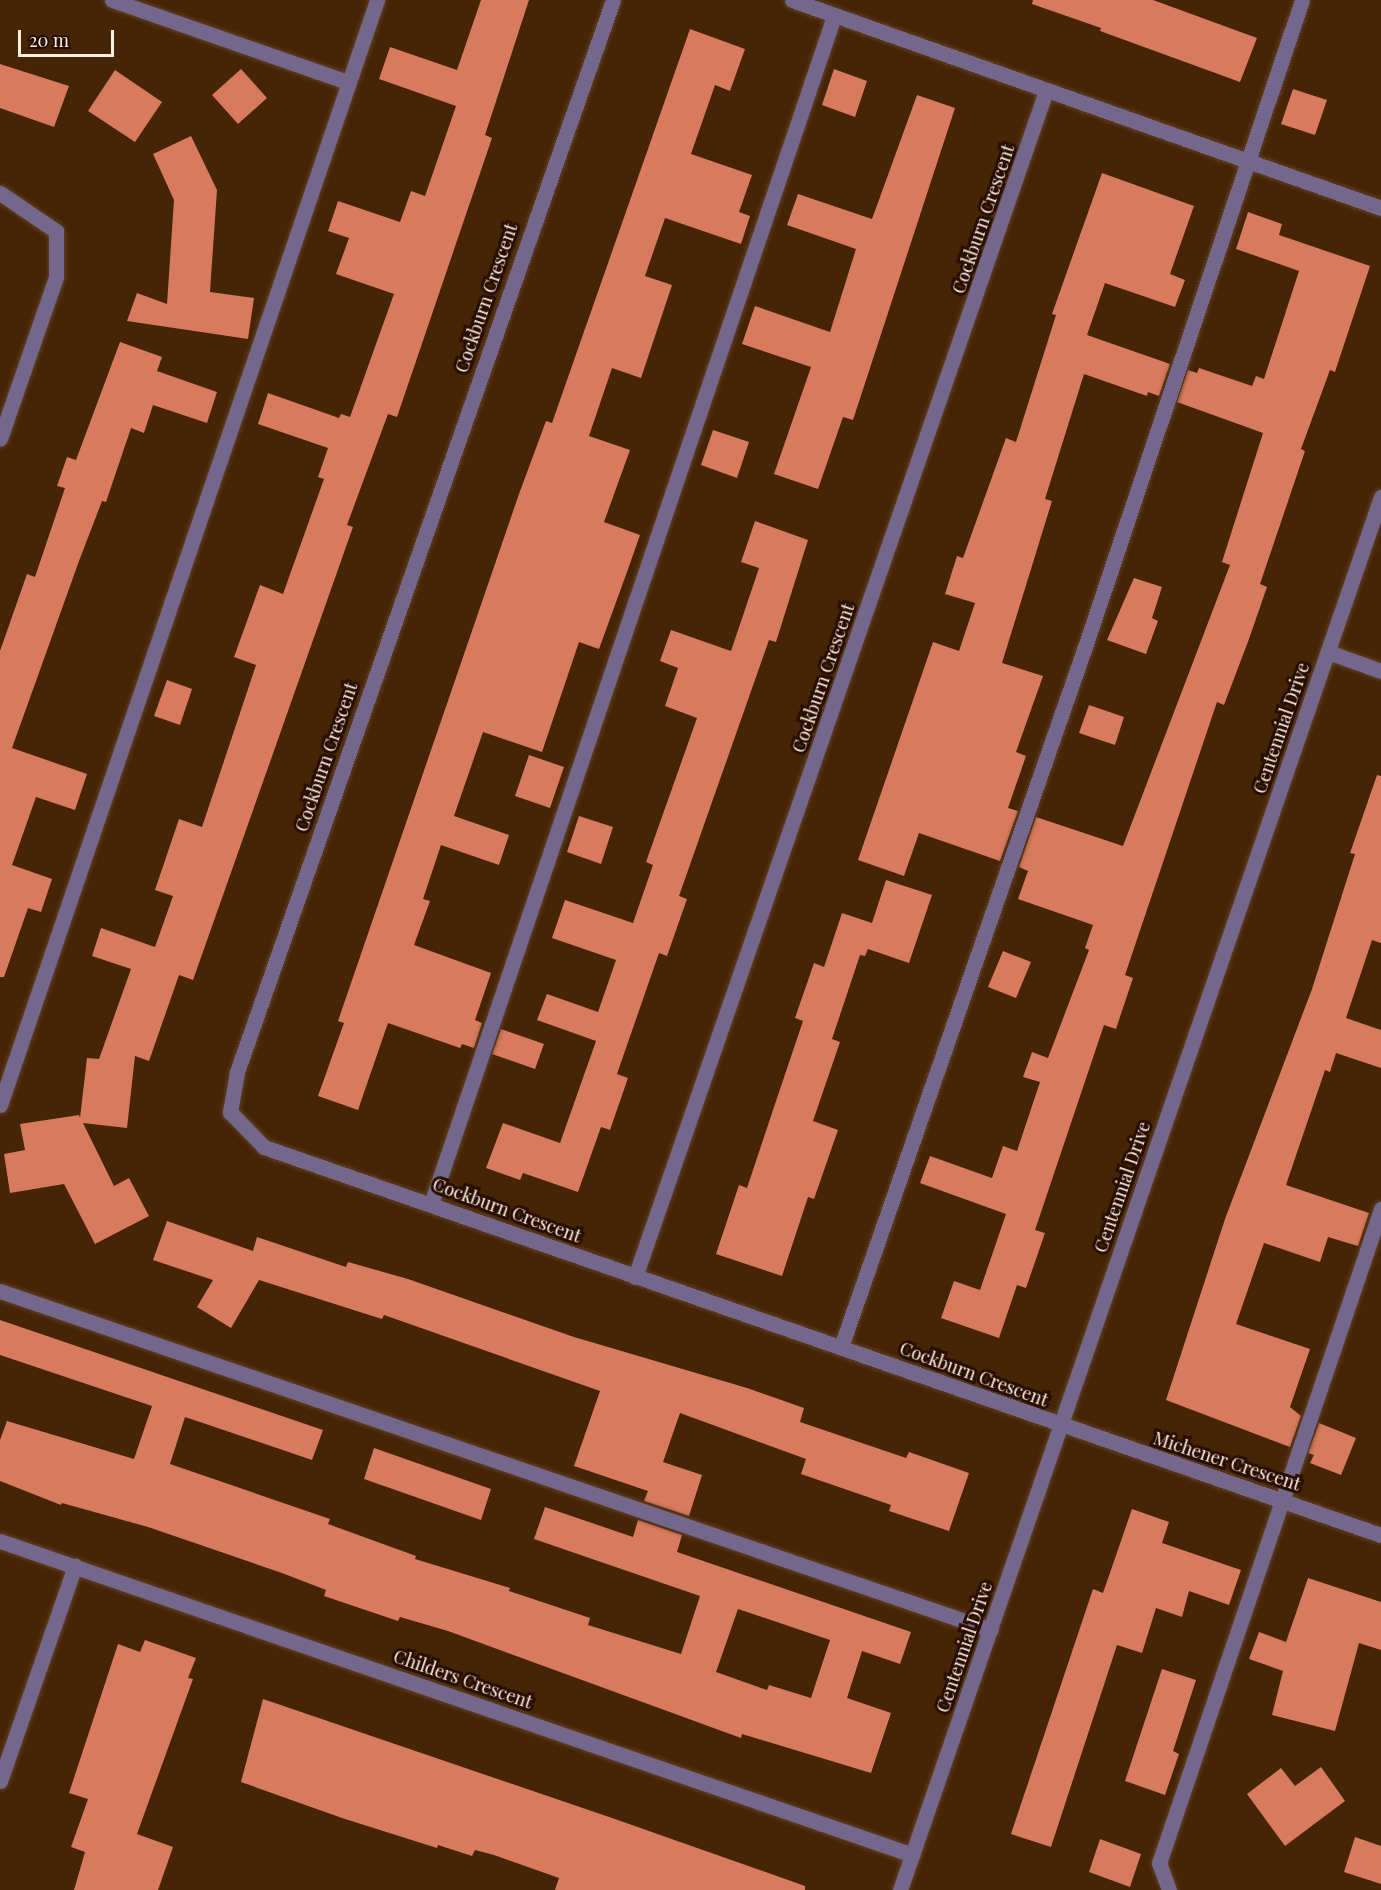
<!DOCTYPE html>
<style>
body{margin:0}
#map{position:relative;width:1381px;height:1890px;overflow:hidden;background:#462406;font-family:"Playfair Display",serif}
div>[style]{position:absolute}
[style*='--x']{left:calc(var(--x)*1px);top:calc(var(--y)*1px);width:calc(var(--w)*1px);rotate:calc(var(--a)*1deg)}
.building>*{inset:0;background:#d87a5e}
.roads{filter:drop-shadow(0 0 2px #604025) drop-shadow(0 0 2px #604025)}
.minor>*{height:15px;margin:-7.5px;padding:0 7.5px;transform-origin:7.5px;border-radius:7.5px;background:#73688c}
span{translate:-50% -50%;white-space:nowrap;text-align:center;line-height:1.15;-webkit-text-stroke:6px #280e00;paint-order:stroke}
.street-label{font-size:18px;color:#fdeee3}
.scale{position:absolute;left:18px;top:30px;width:96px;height:27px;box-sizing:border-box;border:3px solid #fdeee3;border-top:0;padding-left:8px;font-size:18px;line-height:21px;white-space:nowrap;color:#fdeee3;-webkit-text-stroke:4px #280e00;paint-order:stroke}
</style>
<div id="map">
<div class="building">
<div style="clip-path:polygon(481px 0,529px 0,485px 135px,492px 138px,397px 417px,388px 414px,347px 525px,353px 527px,193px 980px,179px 975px,149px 1061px,135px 1056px,127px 1128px,83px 1123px,114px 1186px,129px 1178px,149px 1216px,95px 1244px,64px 1184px,10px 1193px,4px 1154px,25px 1150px,20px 1124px,79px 1115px,80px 1118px,87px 1058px,99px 1059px,131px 969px,92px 956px,101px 928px,155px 947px,173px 896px,155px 890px,179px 819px,202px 827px,256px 665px,234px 657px,260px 585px,283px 594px,324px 479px,318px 477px,328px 448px,258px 424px,268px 393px,339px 418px,341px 414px,350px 417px,376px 344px,394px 294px,336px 274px,349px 238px,328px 231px,338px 201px,400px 222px,411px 191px,425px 196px,456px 106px,379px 79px,390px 47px,457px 70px)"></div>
<div style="clip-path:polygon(1033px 0,1153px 0,1257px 38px,1240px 82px,1100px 31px,1101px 28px,1032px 4px)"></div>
<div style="clip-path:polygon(690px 29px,745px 49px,730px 91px,715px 85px,691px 154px,752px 175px,739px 212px,750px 216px,741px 244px,665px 218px,645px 276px,672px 285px,641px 378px,612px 368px,589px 436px,630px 450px,604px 522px,640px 535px,627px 572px,599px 649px,579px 642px,542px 752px,483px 732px,454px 816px,509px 835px,499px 865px,441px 845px,423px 899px,430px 901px,414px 945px,491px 973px,475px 1020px,482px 1023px,474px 1048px,462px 1044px,460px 1048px,388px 1023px,358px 1110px,318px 1096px,344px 1023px,338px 1021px,519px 494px,546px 421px,552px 423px)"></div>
<div style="clip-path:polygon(0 64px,69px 86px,54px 127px,0 108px)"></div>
<div style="clip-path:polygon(241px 69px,267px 98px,238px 124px,212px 95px)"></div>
<div style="clip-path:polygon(834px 69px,867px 81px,855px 117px,822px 105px)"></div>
<div style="clip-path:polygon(115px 70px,162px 102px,135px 142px,88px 111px)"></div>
<div style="clip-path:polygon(1293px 89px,1327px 100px,1315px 135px,1281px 124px)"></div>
<div style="clip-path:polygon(917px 95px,955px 108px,853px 420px,843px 417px,818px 489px,774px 474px,811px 367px,742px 344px,755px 306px,830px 332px,856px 249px,787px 225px,798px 194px,872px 219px)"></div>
<div style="clip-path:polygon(191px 136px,217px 190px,210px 292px,254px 298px,248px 339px,127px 321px,137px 293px,167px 304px,174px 200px,153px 154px)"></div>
<div style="clip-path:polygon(1102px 173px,1194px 206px,1170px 274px,1185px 280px,1175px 307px,1105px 283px,1087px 335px,1170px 364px,1159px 396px,1148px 392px,1147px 396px,1084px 374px,1045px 499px,1052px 501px,1002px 663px,1043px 676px,1016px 752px,1026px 756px,1008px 808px,1018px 811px,1000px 861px,919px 833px,904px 876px,858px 860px,933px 642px,959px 651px,975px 603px,945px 594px,957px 556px,963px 558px,1006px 438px,1016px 442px,1056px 315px,1052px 314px)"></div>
<div style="clip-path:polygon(1248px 212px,1282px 224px,1279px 235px,1370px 266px,1335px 372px,1330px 370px,1301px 449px,1305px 451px,1260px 584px,1267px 587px,1249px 639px,1224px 705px,1217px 702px,1125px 975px,1133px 978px,1116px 1029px,1104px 1025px,1035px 1230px,1045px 1233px,1026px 1288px,1017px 1285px,999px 1338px,941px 1318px,954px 1281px,980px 1290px,1006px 1214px,920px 1183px,930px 1156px,992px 1178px,1003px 1146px,1017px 1151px,1040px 1082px,1023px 1077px,1032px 1052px,1048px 1058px,1089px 950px,1085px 948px,1093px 925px,1018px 899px,1028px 871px,1019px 867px,1036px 817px,1123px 846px,1230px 565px,1222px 562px,1263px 433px,1177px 402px,1188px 370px,1197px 373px,1199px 368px,1252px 386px,1256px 376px,1264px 379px,1299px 271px,1236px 249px)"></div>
<div style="clip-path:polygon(120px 342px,162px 357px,157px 371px,217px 392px,207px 423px,153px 405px,144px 433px,131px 428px,106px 502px,102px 501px,79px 561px,12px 748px,87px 774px,75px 810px,36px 797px,12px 865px,52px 879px,41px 912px,28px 908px,4px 977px,0 977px,0 651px,27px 574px,35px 577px,65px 488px,57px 486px,67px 457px,76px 460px)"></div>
<div style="clip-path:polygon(713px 430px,749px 442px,737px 478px,701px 465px)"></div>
<div style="clip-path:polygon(755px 521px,808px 540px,776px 642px,769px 640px,679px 896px,687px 899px,667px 956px,659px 953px,617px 1074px,628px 1078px,610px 1130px,601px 1127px,578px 1192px,523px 1173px,520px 1180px,486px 1168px,503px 1123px,560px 1143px,596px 1041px,537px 1020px,547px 994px,598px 1012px,616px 960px,552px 938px,565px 900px,633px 923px,653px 865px,646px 862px,697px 718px,665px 706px,678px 668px,660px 661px,671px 630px,731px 651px,759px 568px,741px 562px)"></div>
<div style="clip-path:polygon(1134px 578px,1162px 587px,1152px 618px,1158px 621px,1146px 654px,1107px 640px)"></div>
<div style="clip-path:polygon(167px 680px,192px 689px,180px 725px,154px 716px)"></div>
<div style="clip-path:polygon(1089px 705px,1124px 717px,1115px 745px,1079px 733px)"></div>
<div style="clip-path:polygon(529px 755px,564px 767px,550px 808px,515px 796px)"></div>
<div style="clip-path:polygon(1377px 775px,1381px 776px,1381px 943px,1372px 940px,1346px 1018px,1381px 1030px,1381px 1068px,1336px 1053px,1330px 1072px,1325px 1070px,1286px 1185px,1369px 1213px,1358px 1246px,1328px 1237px,1320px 1262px,1264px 1243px,1236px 1324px,1310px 1349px,1290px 1407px,1301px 1416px,1290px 1447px,1166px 1400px,1225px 1219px,1312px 989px,1355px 854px,1350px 853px)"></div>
<div style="clip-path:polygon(579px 816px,613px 827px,601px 864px,567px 852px)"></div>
<div style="clip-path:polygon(886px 880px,932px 895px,909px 963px,868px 949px,865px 956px,860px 955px,832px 1039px,840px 1042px,813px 1121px,838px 1130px,814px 1199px,808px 1197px,782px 1276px,716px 1254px,739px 1185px,747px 1188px,776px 1101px,803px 1021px,795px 1018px,814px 963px,824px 967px,842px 913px,872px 923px)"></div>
<div style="clip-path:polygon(1003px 951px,1031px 962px,1016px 998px,988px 987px)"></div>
<div style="clip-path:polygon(501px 1029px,544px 1044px,535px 1069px,492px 1054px)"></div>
<div style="clip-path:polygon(167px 1221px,253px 1251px,257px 1237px,346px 1267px,348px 1262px,408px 1279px,574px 1337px,747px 1388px,804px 1408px,800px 1422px,906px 1458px,909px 1452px,969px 1473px,949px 1531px,889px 1511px,891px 1505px,801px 1474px,806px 1459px,680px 1413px,663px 1462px,702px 1475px,689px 1516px,644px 1501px,648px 1491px,574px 1466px,600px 1391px,384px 1315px,382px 1319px,259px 1280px,231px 1328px,197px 1307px,213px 1280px,153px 1260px)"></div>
<div style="clip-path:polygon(evenodd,0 1320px,323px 1430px,312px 1460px,185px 1417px,170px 1464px,330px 1519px,328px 1524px,416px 1556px,415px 1559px,510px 1588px,509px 1591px,590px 1618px,588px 1625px,681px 1654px,700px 1596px,534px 1539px,545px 1507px,633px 1537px,638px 1520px,682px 1535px,677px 1552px,911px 1632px,900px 1664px,862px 1651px,847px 1698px,891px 1713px,871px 1773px,742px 1734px,741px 1738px,448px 1631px,400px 1617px,398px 1621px,324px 1596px,326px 1590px,282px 1573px,148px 1527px,62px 1503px,61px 1505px,0 1481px,0 1440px,7px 1421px,134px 1459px,152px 1406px,0 1355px,0 1320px,738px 1609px,830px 1640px,811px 1698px,769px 1685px,767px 1690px,716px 1672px,738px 1609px)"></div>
<div style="clip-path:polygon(1319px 1423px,1356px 1438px,1341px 1475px,1310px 1463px,1314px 1455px,1308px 1453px)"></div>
<div style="clip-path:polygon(374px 1448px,491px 1489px,481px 1520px,364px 1479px)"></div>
<div style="clip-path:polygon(1132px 1509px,1169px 1522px,1162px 1543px,1241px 1570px,1229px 1605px,1189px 1591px,1182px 1617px,1156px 1608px,1142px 1653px,1117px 1645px,1051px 1847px,1011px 1834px,1093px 1589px,1103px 1593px)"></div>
<div style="clip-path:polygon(1308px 1578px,1381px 1602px,1381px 1650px,1359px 1643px,1335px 1731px,1272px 1715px,1283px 1671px,1249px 1659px,1259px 1632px,1286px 1642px)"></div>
<div style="clip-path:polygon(145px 1640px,196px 1658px,188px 1678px,193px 1679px,137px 1834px,173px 1847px,158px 1890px,74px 1890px,85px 1852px,71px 1847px,88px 1799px,69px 1793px,118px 1644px,140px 1652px)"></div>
<div style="clip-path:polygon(1162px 1669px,1196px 1680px,1173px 1751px,1179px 1754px,1165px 1795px,1125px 1781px)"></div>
<div style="clip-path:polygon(263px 1699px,612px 1818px,805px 1886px,805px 1890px,555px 1890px,559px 1878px,494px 1855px,475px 1850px,472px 1856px,438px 1845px,437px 1848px,342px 1818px,241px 1782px)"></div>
<div style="clip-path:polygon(1321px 1767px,1345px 1801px,1285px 1846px,1247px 1794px,1281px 1768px,1295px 1786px)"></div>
<div style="clip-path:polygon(1355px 1837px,1381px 1846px,1381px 1884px,1344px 1872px)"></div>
<div style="clip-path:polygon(1100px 1839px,1141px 1854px,1130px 1887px,1089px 1872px)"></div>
</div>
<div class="roads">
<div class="minor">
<div style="--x:112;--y:0;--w:249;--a:19.2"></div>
<div style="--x:613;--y:0;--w:1136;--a:109.33"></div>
<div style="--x:237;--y:1072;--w:41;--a:99.9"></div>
<div style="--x:230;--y:1112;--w:49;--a:45.8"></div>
<div style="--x:264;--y:1147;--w:1182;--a:19.16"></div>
<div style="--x:792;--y:0;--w:625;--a:19.45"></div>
<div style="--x:0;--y:193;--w:68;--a:34.2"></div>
<div style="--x:56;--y:231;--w:46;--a:90"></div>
<div style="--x:56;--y:277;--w:171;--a:109.1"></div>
<div style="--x:1328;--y:652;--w:56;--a:19.7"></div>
<div style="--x:0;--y:1105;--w:1168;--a:-71.16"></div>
<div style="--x:431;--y:1204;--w:1254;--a:-71.26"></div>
<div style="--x:635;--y:1277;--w:1255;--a:-70.89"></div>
<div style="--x:0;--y:1291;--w:1047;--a:18.88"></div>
<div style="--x:841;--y:1347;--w:744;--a:-70.79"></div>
<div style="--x:1086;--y:644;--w:679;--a:-71.46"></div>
<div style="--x:0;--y:1541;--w:965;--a:18.98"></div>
<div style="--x:0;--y:1781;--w:228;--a:-70.8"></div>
<div style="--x:900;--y:1890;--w:1474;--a:-70.95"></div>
<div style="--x:1169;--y:1890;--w:29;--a:-110"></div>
<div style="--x:1159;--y:1863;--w:691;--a:-71.25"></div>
</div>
</div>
<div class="street-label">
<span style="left:983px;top:219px;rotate:-71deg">Cockburn Crescent</span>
<span style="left:486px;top:298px;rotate:-71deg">Cockburn Crescent</span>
<span style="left:823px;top:678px;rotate:-71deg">Cockburn Crescent</span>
<span style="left:1281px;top:728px;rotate:-71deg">Centennial Drive</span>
<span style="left:326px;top:757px;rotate:-71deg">Cockburn Crescent</span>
<span style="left:1122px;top:1187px;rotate:-71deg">Centennial Drive</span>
<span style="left:507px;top:1210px;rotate:20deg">Cockburn Crescent</span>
<span style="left:974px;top:1374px;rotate:20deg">Cockburn Crescent</span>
<span style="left:1227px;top:1461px;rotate:18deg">Michener Crescent</span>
<span style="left:964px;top:1647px;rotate:-71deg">Centennial Drive</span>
<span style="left:463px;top:1679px;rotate:19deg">Childers Crescent</span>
</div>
<div class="scale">20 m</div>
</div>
